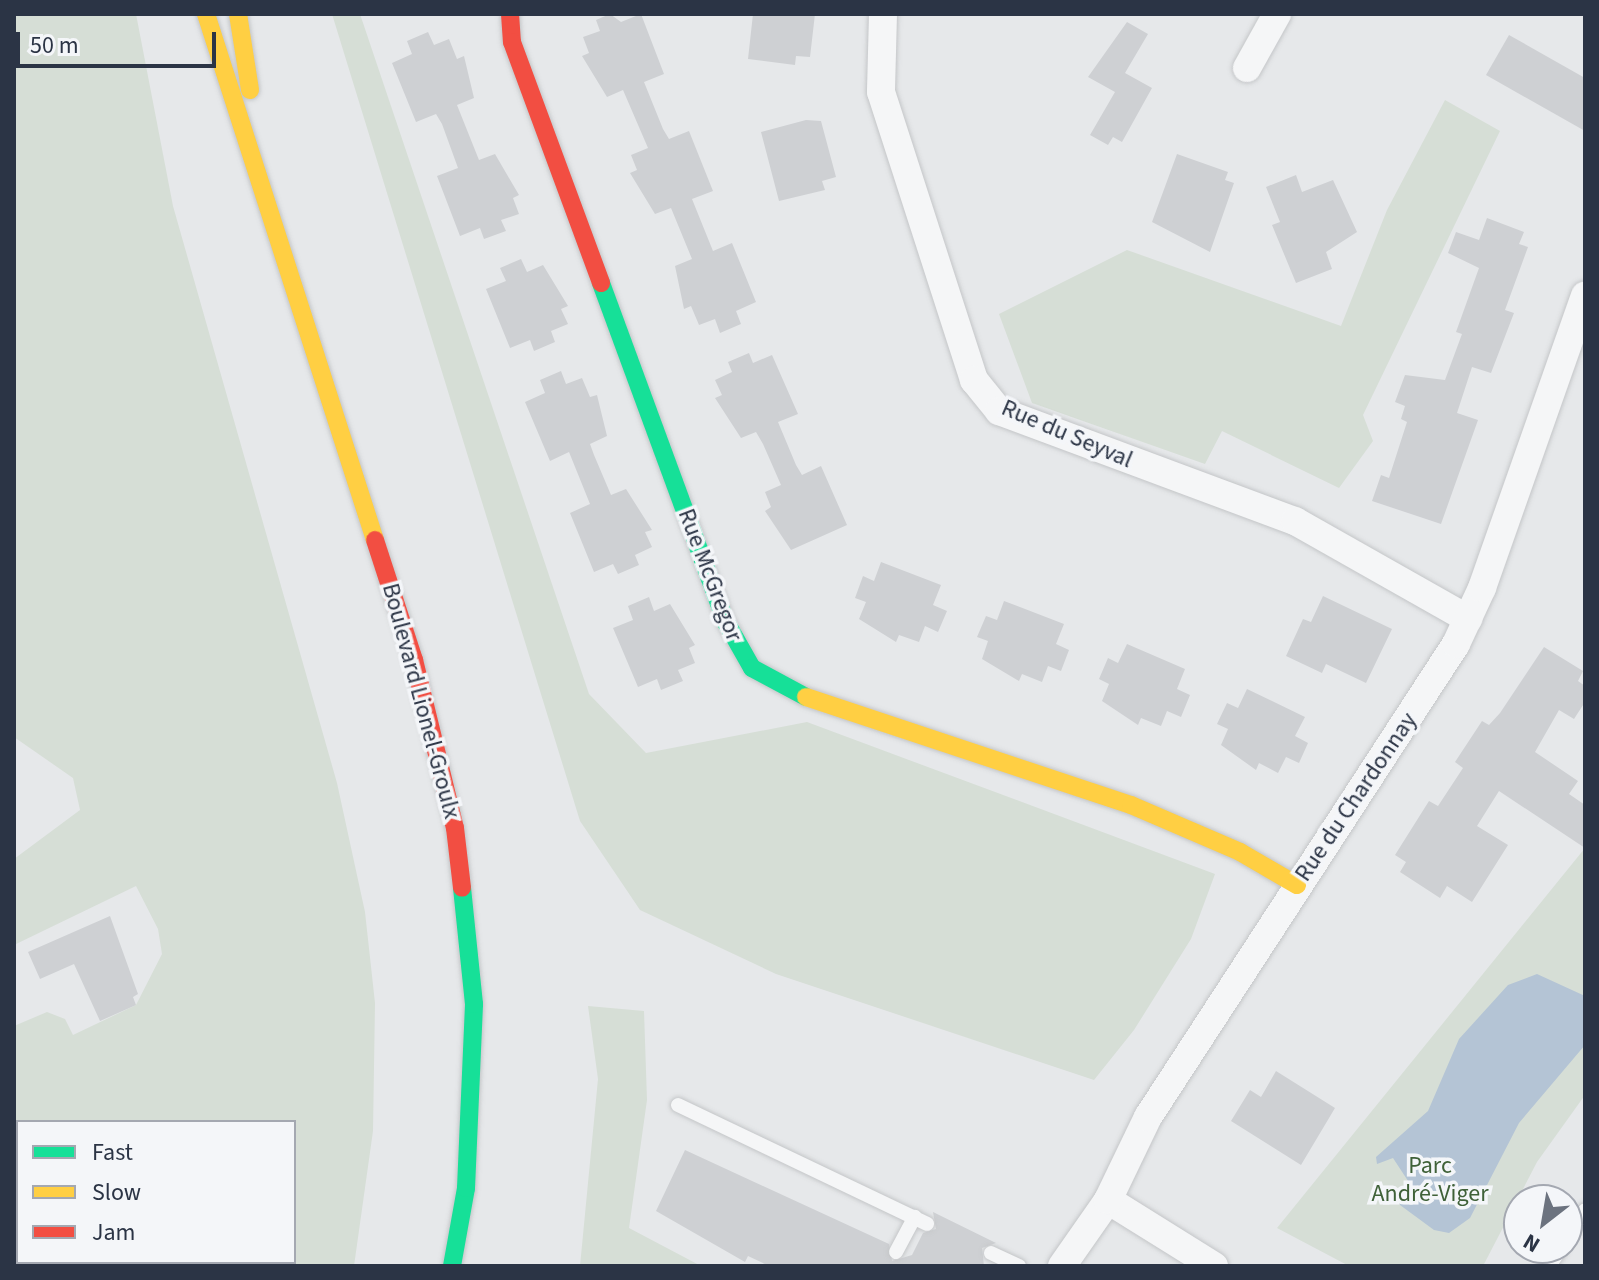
<!DOCTYPE html>
<meta charset="utf-8">
<style>
body{margin:0}
#map{position:relative;width:1599px;height:1280px;overflow:hidden;background:#e6e8ea;font-family:"Source Sans 3",sans-serif}
div>[style]{position:absolute}
[style*='--x']{left:calc(var(--x)*1px);top:calc(var(--y)*1px);width:calc(var(--w)*1px);rotate:calc(var(--a)*1deg)}
.green>*{inset:0;background:#d6ded6}
.water>*{inset:0;background:#b4c4d5}
.building>*{inset:0;background:#ced0d3}
.roads{filter:drop-shadow(0 0 2px #c4c6c8) drop-shadow(0 0 2px #c4c6c8)}
.lane>*{height:14px;margin:-7px;padding:0 7px;transform-origin:7px;border-radius:7px;background:#f5f6f7}
.street>*{height:28px;margin:-14px;padding:0 14px;transform-origin:14px;border-radius:14px;background:#f5f6f7}
.fast>*{height:18px;margin:-9px;padding:0 9px;transform-origin:9px;border-radius:9px;background:#16e098}
.slow>*{height:18px;margin:-9px;padding:0 9px;transform-origin:9px;border-radius:9px;background:#ffcf43}
.jam>*{height:18px;margin:-9px;padding:0 9px;transform-origin:9px;border-radius:9px;background:#f24e42}
span{translate:-50% -50%;white-space:nowrap;text-align:center;line-height:1.15;-webkit-text-stroke:7px #f4f6f9;paint-order:stroke}
.street-label{font-size:24px;color:#2b3445}
.park-label{font-size:24px;color:#3f6138}
.frame{position:absolute;inset:0;border:16px solid #2b3445;pointer-events:none}
.legend{position:absolute;left:16px;top:1120px;width:280px;height:144px;box-sizing:border-box;background:#f4f6f9;border:2px solid #a4a8b1;margin:0;padding:10px 14px;list-style:none;font-size:24px;color:#2b3445}
.legend li{display:flex;align-items:center;gap:16px;height:40px}
.legend b{width:40px;border:2px solid #a4a8b1}
.north{position:absolute;left:1503px;top:1184px;width:80px;height:80px;box-sizing:border-box;background:#f4f6f9;border:2px solid #a4a8b1;border-radius:50%;rotate:211deg;font-size:22px;font-weight:700;line-height:32px;text-align:center;color:#2b3445}
.north::after{content:'';display:block;margin:auto;width:28px;height:36px;background:#6c737f;clip-path:polygon(50% 0,100% 100%,50% 72%,0 100%)}
.scale{position:absolute;left:16px;top:32px;width:200px;height:36px;box-sizing:border-box;border:4px solid #2b3445;border-top:0;padding-left:10px;font-size:24px;line-height:28px;white-space:nowrap;color:#2b3445;-webkit-text-stroke:6px #f4f6f9;paint-order:stroke}
</style>
<div id="map">
<div class="green">
<div style="clip-path:polygon(14px 14px,136px 14px,173px 206px,337px 783px,365px 912px,375px 1003px,373px 1131px,354px 1266px,175px 1266px,294px 1262px,294px 1122px,18px 1122px,14px 1244px,14px 1026px,47px 1012px,65px 1019px,73px 1035px,136px 1005px,162px 954px,158px 929px,136px 886px,14px 945px,14px 859px,80px 810px,73px 778px,14px 737px)"></div>
<div style="clip-path:polygon(332px 14px,360px 14px,589px 694px,646px 753px,807px 722px,1215px 874px,1191px 939px,1134px 1030px,1094px 1080px,776px 974px,640px 910px,580px 821px)"></div>
<div style="clip-path:polygon(1445px 100px,1500px 131px,1363px 415px,1373px 441px,1339px 488px,1222px 431px,1205px 464px,1032px 403px,999px 314px,1127px 250px,1341px 326px,1387px 210px)"></div>
<div style="clip-path:polygon(1585px 848px,1585px 1095px,1537px 1162px,1483px 1266px,1349px 1266px,1277px 1228px)"></div>
<div style="clip-path:polygon(588px 1006px,644px 1011px,647px 1100px,629px 1228px,701px 1266px,580px 1266px,598px 1079px)"></div>
</div>
<div class="water">
<div style="clip-path:polygon(1537px 974px,1585px 996px,1585px 1045px,1519px 1123px,1470px 1218px,1449px 1233px,1434px 1230px,1400px 1205px,1398px 1196px,1412px 1187px,1393px 1158px,1377px 1164px,1376px 1157px,1428px 1111px,1459px 1039px,1508px 985px)"></div>
</div>
<div class="building">
<div style="clip-path:polygon(610px 14px,621px 22px,641px 14px,664px 74px,644px 82px,663px 129px,669px 139px,689px 131px,713px 191px,692px 199px,713px 251px,732px 243px,756px 302px,736px 311px,741px 324px,720px 333px,715px 319px,699px 325px,691px 306px,684px 309px,675px 266px,692px 259px,671px 208px,655px 214px,630px 173px,637px 170px,631px 155px,648px 148px,623px 90px,607px 97px,582px 56px,589px 53px,583px 37px,600px 31px,596px 20px)"></div>
<div style="clip-path:polygon(753px 14px,815px 14px,810px 57px,796px 56px,795px 65px,748px 59px)"></div>
<div style="clip-path:polygon(1127px 22px,1148px 34px,1125px 73px,1152px 88px,1122px 142px,1113px 137px,1108px 145px,1090px 135px,1115px 92px,1088px 77px)"></div>
<div style="clip-path:polygon(428px 32px,434px 45px,449px 39px,457px 59px,464px 56px,474px 98px,457px 105px,479px 160px,495px 154px,519px 195px,513px 198px,519px 214px,501px 220px,506px 231px,484px 239px,480px 228px,460px 236px,437px 176px,458px 168px,442px 124px,436px 114px,416px 122px,392px 63px,412px 54px,407px 41px)"></div>
<div style="clip-path:polygon(1509px 35px,1585px 78px,1585px 131px,1486px 75px)"></div>
<div style="clip-path:polygon(806px 120px,821px 121px,836px 177px,822px 181px,825px 190px,779px 201px,761px 132px)"></div>
<div style="clip-path:polygon(1177px 154px,1228px 172px,1225px 180px,1234px 183px,1210px 252px,1152px 222px)"></div>
<div style="clip-path:polygon(1296px 175px,1302px 192px,1333px 180px,1357px 232px,1326px 252px,1332px 269px,1296px 283px,1272px 225px,1280px 222px,1266px 187px)"></div>
<div style="clip-path:polygon(1487px 218px,1524px 232px,1519px 244px,1528px 247px,1505px 310px,1514px 313px,1491px 373px,1472px 367px,1457px 413px,1478px 420px,1441px 524px,1372px 501px,1381px 475px,1389px 478px,1407px 422px,1401px 419px,1405px 406px,1395px 402px,1405px 375px,1445px 380px,1462px 334px,1456px 332px,1479px 268px,1448px 253px,1456px 232px,1479px 240px)"></div>
<div style="clip-path:polygon(521px 259px,527px 272px,543px 265px,568px 306px,561px 309px,568px 324px,551px 331px,555px 342px,534px 351px,530px 340px,510px 348px,486px 289px,506px 281px,500px 268px)"></div>
<div style="clip-path:polygon(749px 353px,753px 363px,772px 355px,798px 414px,778px 422px,796px 465px,802px 475px,821px 466px,847px 525px,791px 550px,765px 511px,771px 507px,765px 492px,781px 485px,763px 444px,756px 432px,741px 438px,715px 398px,722px 395px,715px 380px,732px 372px,728px 362px)"></div>
<div style="clip-path:polygon(561px 371px,566px 384px,582px 378px,590px 397px,597px 395px,607px 436px,590px 444px,594px 455px,611px 495px,626px 489px,652px 530px,645px 532px,652px 547px,635px 555px,639px 565px,618px 574px,613px 564px,594px 572px,570px 513px,590px 504px,569px 452px,550px 461px,525px 402px,545px 393px,540px 380px)"></div>
<div style="clip-path:polygon(881px 562px,941px 585px,933px 605px,947px 611px,938px 632px,925px 626px,919px 642px,899px 635px,896px 642px,859px 619px,866px 602px,855px 598px,863px 576px,874px 581px)"></div>
<div style="clip-path:polygon(1323px 596px,1392px 629px,1366px 683px,1326px 664px,1322px 673px,1286px 656px,1303px 619px,1311px 622px)"></div>
<div style="clip-path:polygon(649px 597px,654px 611px,670px 604px,695px 645px,689px 648px,695px 663px,678px 670px,683px 681px,661px 690px,657px 679px,638px 687px,613px 628px,633px 620px,628px 606px)"></div>
<div style="clip-path:polygon(1004px 601px,1064px 624px,1056px 644px,1069px 650px,1061px 671px,1048px 666px,1042px 682px,1022px 674px,1019px 681px,982px 659px,988px 641px,977px 637px,986px 616px,997px 620px)"></div>
<div style="clip-path:polygon(1127px 644px,1185px 669px,1177px 689px,1190px 695px,1181px 717px,1167px 711px,1161px 726px,1141px 718px,1138px 725px,1102px 701px,1109px 684px,1099px 679px,1108px 658px,1118px 663px)"></div>
<div style="clip-path:polygon(1544px 647px,1583px 671px,1578px 681px,1585px 686px,1585px 702px,1574px 719px,1559px 710px,1535px 752px,1578px 781px,1569px 794px,1585px 805px,1585px 848px,1499px 791px,1477px 826px,1508px 845px,1472px 902px,1447px 886px,1440px 898px,1400px 872px,1406px 862px,1395px 855px,1429px 801px,1438px 806px,1463px 768px,1455px 762px,1482px 721px,1489px 725px,1500px 713px)"></div>
<div style="clip-path:polygon(1247px 689px,1305px 717px,1295px 736px,1308px 743px,1299px 763px,1286px 757px,1278px 773px,1259px 763px,1256px 770px,1221px 745px,1228px 729px,1217px 724px,1227px 703px,1238px 708px)"></div>
<div style="clip-path:polygon(110px 916px,138px 994px,133px 997px,136px 1005px,100px 1021px,74px 964px,40px 979px,28px 952px)"></div>
<div style="clip-path:polygon(1276px 1071px,1335px 1108px,1301px 1165px,1231px 1121px,1250px 1090px,1261px 1097px)"></div>
<div style="clip-path:polygon(685px 1150px,889px 1244px,892px 1261px,912px 1255px,923px 1233px,936px 1229px,933px 1212px,996px 1243px,982px 1248px,984px 1266px,769px 1266px,748px 1256px,745px 1262px,656px 1211px)"></div>
</div>
<div class="roads">
<div class="lane">
<div style="--x:678;--y:1105;--w:276;--a:25.5"></div>
<div style="--x:1567;--y:1238;--w:33;--a:-57"></div>
<div style="--x:896;--y:1252;--w:40;--a:-62"></div>
<div style="--x:991;--y:1253;--w:31;--a:25"></div>
<div style="--x:1549;--y:1266;--w:22;--a:-56"></div>
</div>
<div class="street">
<div style="--x:883;--y:14;--w:78;--a:91.5"></div>
<div style="--x:881;--y:92;--w:303;--a:72.1"></div>
<div style="--x:974;--y:380;--w:40;--a:51"></div>
<div style="--x:999;--y:411;--w:316;--a:20.4"></div>
<div style="--x:1295;--y:521;--w:199;--a:29.5"></div>
<div style="--x:1247;--y:68;--w:62;--a:-60.9"></div>
<div style="--x:1108;--y:1200;--w:125;--a:31.9"></div>
<div style="--x:1062;--y:1266;--w:80;--a:-55.1"></div>
<div style="--x:1108;--y:1200;--w:92;--a:-64.3"></div>
<div style="--x:1148;--y:1117;--w:564;--a:-56.93"></div>
<div style="--x:1456;--y:644;--w:62;--a:-65.1"></div>
<div style="--x:1482;--y:588;--w:310;--a:-70.6"></div>
</div>
<div class="fast">
<div style="--x:601;--y:283;--w:361;--a:69.8"></div>
<div style="--x:726;--y:622;--w:53;--a:60.5"></div>
<div style="--x:752;--y:668;--w:61;--a:28.2"></div>
<div style="--x:452;--y:1266;--w:79;--a:-79.8"></div>
<div style="--x:466;--y:1188;--w:184;--a:-87.5"></div>
<div style="--x:474;--y:1004;--w:117;--a:-95.9"></div>
</div>
<div class="slow">
<div style="--x:206;--y:14;--w:552;--a:72.19"></div>
<div style="--x:238;--y:14;--w:77;--a:81"></div>
<div style="--x:806;--y:697;--w:342;--a:18.4"></div>
<div style="--x:1131;--y:805;--w:119;--a:23.3"></div>
<div style="--x:1240;--y:852;--w:66;--a:30.1"></div>
</div>
<div class="jam">
<div style="--x:510;--y:14;--w:28;--a:86"></div>
<div style="--x:512;--y:42;--w:257;--a:69.7"></div>
<div style="--x:375;--y:540;--w:126;--a:72"></div>
<div style="--x:414;--y:660;--w:173;--a:76.3"></div>
<div style="--x:455;--y:828;--w:60;--a:83.3"></div>
</div>
</div>
<div class="street-label">
<span style="left:1067px;top:434px;rotate:23deg">Rue du Seyval</span>
<span style="left:710px;top:575px;rotate:69deg">Rue McGregor</span>
<span style="left:421px;top:701px;rotate:75deg">Boulevard Lionel-Groulx</span>
<span style="left:1356px;top:797px;rotate:-56deg">Rue du Chardonnay</span>
</div>
<div class="park-label">
<span style="left:1430px;top:1180px">Parc<br>André-Viger</span>
</div>
<div class="frame"></div>
<ul class="legend">
<li><b style="height:10px;background:#16e098"></b>Fast</li>
<li><b style="height:10px;background:#ffcf43"></b>Slow</li>
<li><b style="height:10px;background:#f24e42"></b>Jam</li>
</ul>
<div class="north">N</div>
<div class="scale">50 m</div>
</div>
